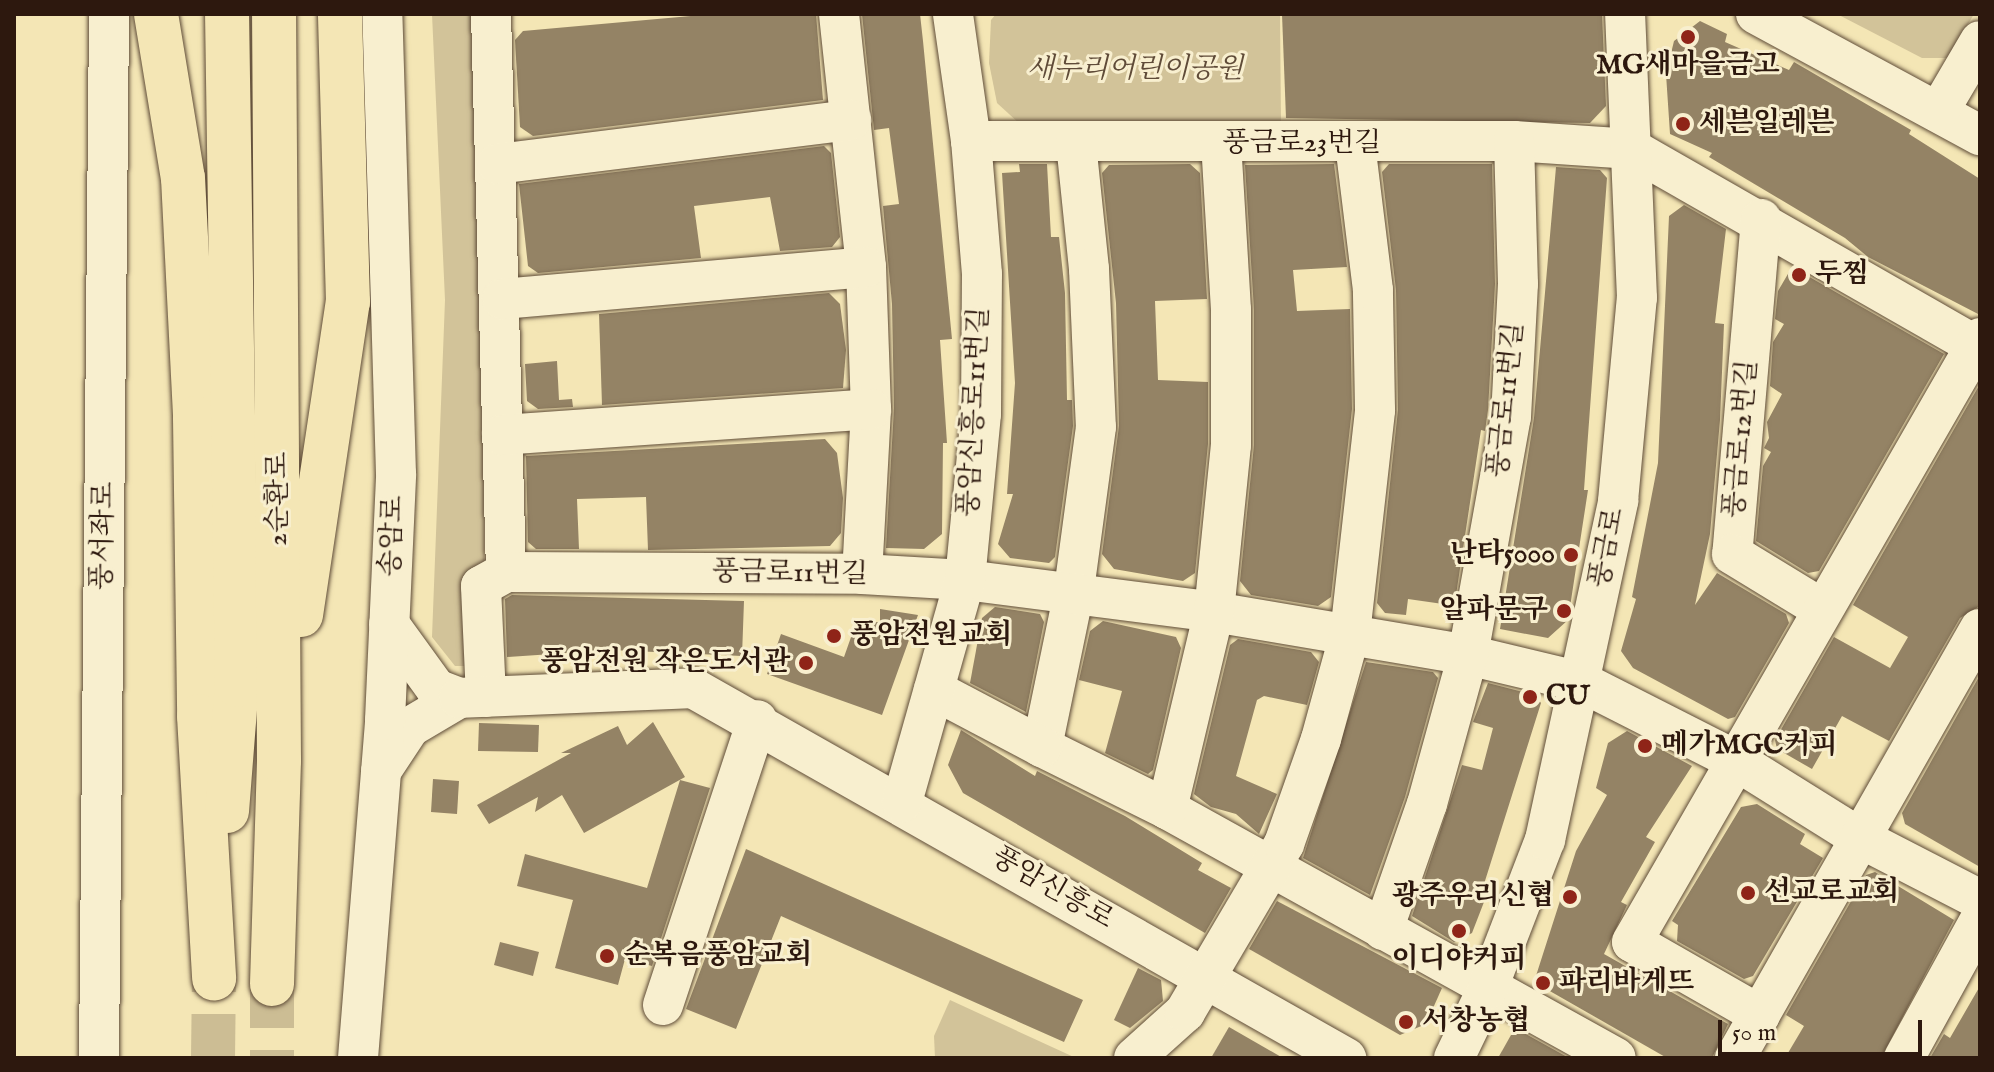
<!DOCTYPE html>
<meta charset="utf-8">
<style>
body{margin:0}
#map{position:relative;width:1994px;height:1072px;overflow:hidden;background:#f4e6b5;font-family:"IM FELL English","Noto Serif KR",serif}
div>[style]{position:absolute}
[style*='--x']{left:calc(var(--x)*1px);top:calc(var(--y)*1px);width:calc(var(--w)*1px);rotate:calc(var(--a)*1deg)}
.green>*{inset:0;background:#d2c399}
.building>*{inset:0;background:#948365}
.highway-tunnel>*{height:44px;margin-top:-22px;transform-origin:0;background:repeating-linear-gradient(90deg,#ccbd94 0 44px,transparent 0 66px)}
.roads{filter:drop-shadow(0 0 2px #5f4c38) drop-shadow(0 0 2px #5f4c38)}
.minor>*{height:40px;margin:-20px;padding:0 20px;transform-origin:20px;border-radius:20px;background:#f8efcf}
.highway>*{height:44px;margin:-22px;padding:0 22px;transform-origin:22px;border-radius:22px;background:#f4e6b5}
.dots>*{width:22px;height:22px;translate:-50% -50%;box-sizing:border-box;border:4px solid #f8efcf;border-radius:50%}
span{translate:-50% -50%;white-space:nowrap;text-align:center;line-height:1.15;-webkit-text-stroke:6px #f8efcf;paint-order:stroke}
.poi-label{font-size:28px;color:#2d180e;font-weight:700}
.left{translate:0 -50%;text-align:left}
.right{translate:-100% -50%;text-align:right}
.park-label{font-size:28px;color:#5f4b38;font-style:italic}
.street-label{font-size:28px;color:#2d180e}
.frame{position:absolute;inset:0;border:16px solid #2d180e;pointer-events:none}
.scale{position:absolute;left:1718px;top:1020px;width:204px;height:36px;box-sizing:border-box;border:4px solid #2d180e;border-top:0;padding-left:10px;font-size:24px;line-height:28px;white-space:nowrap;color:#2d180e;-webkit-text-stroke:6px #f8efcf;paint-order:stroke}
</style>
<div id="map">
<div class="green">
<div style="clip-path:polygon(432px 14px,471px 14px,483px 300px,484px 568px,475px 666px,455px 666px,432px 637px,445px 300px)"></div>
<div style="clip-path:polygon(996px 14px,1280px 14px,1281px 125px,1020px 124px,997px 103px,989px 63px,991px 20px)"></div>
<div style="clip-path:polygon(1837px 14px,1974px 14px,1948px 58px,1922px 58px)"></div>
<div style="clip-path:polygon(950px 1000px,1076px 1058px,935px 1058px,934px 1036px)"></div>
</div>
<div class="building">
<div style="clip-path:polygon(713px 14px,816px 14px,823px 100px,533px 136px,520px 127px,515px 40px,523px 31px)"></div>
<div style="clip-path:polygon(862px 14px,920px 14px,923px 41px,952px 339px,940px 340px,947px 443px,943px 443px,942px 534px,924px 549px,886px 548px,894px 408px,892px 304px,883px 206px,899px 204px,889px 128px,874px 130px)"></div>
<div style="clip-path:polygon(1282px 14px,1602px 14px,1606px 106px,1590px 123px,1286px 118px)"></div>
<div style="clip-path:polygon(1700px 21px,1727px 34px,1725px 42px,1789px 70px,1794px 62px,1911px 130px,1909px 134px,1980px 179px,1980px 315px,1868px 257px,1845px 238px,1709px 157px,1712px 153px,1670px 134px,1666px 74px,1674px 41px)"></div>
<div style="clip-path:polygon(824px 146px,831px 153px,840px 237px,832px 247px,780px 251px,770px 197px,694px 206px,701px 258px,538px 273px,528px 266px,519px 184px)"></div>
<div style="clip-path:polygon(1019px 164px,1047px 164px,1051px 237px,1059px 237px,1065px 293px,1067px 400px,1072px 400px,1073px 426px,1055px 557px,1049px 563px,1010px 558px,998px 544px,1013px 494px,1007px 494px,1015px 383px,1002px 173px,1020px 172px)"></div>
<div style="clip-path:polygon(1190px 164px,1200px 173px,1207px 299px,1155px 301px,1158px 380px,1208px 382px,1208px 444px,1195px 573px,1183px 581px,1114px 569px,1102px 554px,1119px 426px,1116px 303px,1102px 173px,1109px 165px)"></div>
<div style="clip-path:polygon(1334px 164px,1347px 267px,1293px 270px,1297px 311px,1350px 309px,1352px 409px,1331px 597px,1318px 606px,1251px 595px,1240px 581px,1254px 445px,1254px 310px,1245px 165px)"></div>
<div style="clip-path:polygon(1389px 164px,1492px 164px,1495px 284px,1488px 410px,1485px 431px,1481px 430px,1456px 595px,1443px 604px,1408px 599px,1406px 615px,1385px 613px,1377px 603px,1398px 410px,1396px 290px,1382px 172px)"></div>
<div style="clip-path:polygon(1556px 167px,1600px 170px,1607px 178px,1584px 490px,1588px 490px,1568px 620px,1548px 638px,1500px 629px,1534px 418px)"></div>
<div style="clip-path:polygon(1684px 205px,1726px 229px,1715px 323px,1724px 324px,1720px 420px,1710px 534px,1695px 605px,1717px 573px,1786px 614px,1789px 623px,1735px 717px,1728px 719px,1633px 668px,1621px 651px,1636px 599px,1632px 597px,1658px 463px,1669px 216px)"></div>
<div style="clip-path:polygon(1792px 267px,1944px 354px,1819px 571px,1808px 573px,1756px 541px,1763px 466px,1771px 452px,1764px 448px,1769px 438px,1767px 422px,1782px 394px,1770px 386px,1773px 342px,1784px 324px,1775px 319px,1778px 291px)"></div>
<div style="clip-path:polygon(829px 293px,840px 304px,846px 350px,843px 388px,602px 405px,599px 314px)"></div>
<div style="clip-path:polygon(557px 361px,559px 400px,572px 399px,573px 407px,538px 409px,527px 401px,525px 364px)"></div>
<div style="clip-path:polygon(1980px 384px,1980px 606px,1960px 618px,1889px 741px,1842px 716px,1812px 769px,1777px 749px,1775px 740px,1834px 637px,1890px 668px,1908px 637px,1853px 605px)"></div>
<div style="clip-path:polygon(825px 439px,837px 453px,843px 498px,841px 533px,830px 546px,648px 550px,646px 497px,577px 499px,579px 549px,536px 549px,528px 542px,526px 456px)"></div>
<div style="clip-path:polygon(512px 595px,744px 601px,742px 656px,611px 650px,507px 657px,505px 599px)"></div>
<div style="clip-path:polygon(995px 607px,1040px 614px,1044px 622px,1026px 712px,970px 683px,982px 618px)"></div>
<div style="clip-path:polygon(880px 609px,918px 615px,882px 715px,767px 674px,781px 634px,844px 657px,856px 623px,880px 622px)"></div>
<div style="clip-path:polygon(1103px 621px,1176px 637px,1181px 648px,1153px 770px,1148px 774px,1105px 753px,1122px 691px,1079px 680px,1090px 631px)"></div>
<div style="clip-path:polygon(1238px 639px,1311px 652px,1319px 662px,1307px 705px,1264px 696px,1257px 700px,1236px 776px,1277px 794px,1259px 834px,1236px 814px,1211px 807px,1194px 794px,1230px 645px)"></div>
<div style="clip-path:polygon(1366px 662px,1433px 672px,1438px 678px,1405px 797px,1370px 895px,1303px 858px)"></div>
<div style="clip-path:polygon(1980px 675px,1980px 867px,1905px 824px,1902px 813px)"></div>
<div style="clip-path:polygon(1488px 683px,1535px 695px,1541px 703px,1479px 900px,1484px 902px,1472px 933px,1454px 942px,1412px 916px,1462px 765px,1482px 770px,1493px 728px,1473px 722px)"></div>
<div style="clip-path:polygon(653px 722px,685px 777px,584px 833px,562px 795px,535px 812px,538px 797px,489px 824px,477px 805px,571px 753px,561px 753px,618px 726px,627px 745px)"></div>
<div style="clip-path:polygon(479px 723px,539px 725px,538px 752px,478px 751px)"></div>
<div style="clip-path:polygon(961px 730px,1035px 776px,1037px 771px,1125px 816px,1202px 863px,1198px 870px,1231px 888px,1205px 933px,963px 793px,948px 765px)"></div>
<div style="clip-path:polygon(1627px 731px,1692px 766px,1646px 837px,1655px 842px,1621px 902px,1627px 905px,1604px 954px,1728px 1024px,1712px 1058px,1667px 1058px,1534px 982px,1576px 851px,1607px 795px,1596px 788px,1608px 743px)"></div>
<div style="clip-path:polygon(433px 779px,459px 781px,457px 814px,431px 812px)"></div>
<div style="clip-path:polygon(680px 780px,710px 788px,652px 966px,625px 959px,618px 985px,555px 968px,573px 900px,517px 886px,525px 854px,647px 888px)"></div>
<div style="clip-path:polygon(1757px 804px,1805px 834px,1800px 844px,1823px 858px,1753px 976px,1744px 979px,1677px 941px,1678px 925px,1672px 921px,1741px 807px)"></div>
<div style="clip-path:polygon(746px 849px,1083px 1000px,1064px 1042px,781px 916px,736px 1029px,686px 1009px)"></div>
<div style="clip-path:polygon(1875px 872px,1954px 920px,1881px 1058px,1785px 1058px,1804px 1026px,1786px 1015px,1866px 875px)"></div>
<div style="clip-path:polygon(1277px 901px,1442px 988px,1426px 1024px,1400px 1035px,1249px 949px)"></div>
<div style="clip-path:polygon(500px 942px,539px 952px,533px 976px,494px 965px)"></div>
<div style="clip-path:polygon(1138px 968px,1161px 980px,1163px 1001px,1130px 1028px,1114px 1020px)"></div>
<div style="clip-path:polygon(1980px 986px,1980px 1058px,1930px 1058px,1944px 1034px,1950px 1038px)"></div>
<div style="clip-path:polygon(1229px 1027px,1283px 1058px,1211px 1058px)"></div>
<div style="clip-path:polygon(1515px 1028px,1569px 1058px,1498px 1058px)"></div>
</div>
<div class="highway-tunnel">
<div style="--x:272;--y:984;--w:74;--a:90"></div>
<div style="--x:213;--y:1058;--w:79;--a:-89.3"></div>
</div>
<div class="roads">
<div class="minor">
<div style="--x:491;--y:14;--w:558;--a:88.46"></div>
<div style="--x:839;--y:14;--w:254;--a:83.9"></div>
<div style="--x:866;--y:267;--w:142;--a:88"></div>
<div style="--x:871;--y:409;--w:165;--a:93.1"></div>
<div style="--x:1756;--y:14;--w:255;--a:28.4"></div>
<div style="--x:1939;--y:111;--w:81;--a:-59.6"></div>
<div style="--x:971;--y:141;--w:543;--a:0"></div>
<div style="--x:1514;--y:141;--w:118;--a:3.9"></div>
<div style="--x:1632;--y:149;--w:401;--a:29.8"></div>
<div style="--x:1076;--y:143;--w:127;--a:84.1"></div>
<div style="--x:1089;--y:269;--w:158;--a:87.5"></div>
<div style="--x:1096;--y:427;--w:172;--a:97.7"></div>
<div style="--x:1073;--y:597;--w:153;--a:101.7"></div>
<div style="--x:1042;--y:747;--w:140;--a:26.4"></div>
<div style="--x:1167;--y:809;--w:513;--a:29.01"></div>
<div style="--x:497;--y:164;--w:357;--a:-7.1"></div>
<div style="--x:1761;--y:219;--w:336;--a:94.9"></div>
<div style="--x:1732;--y:554;--w:105;--a:31.4"></div>
<div style="--x:502;--y:299;--w:365;--a:-5"></div>
<div style="--x:502;--y:435;--w:370;--a:-4"></div>
<div style="--x:506;--y:572;--w:356;--a:0.3"></div>
<div style="--x:862;--y:574;--w:103;--a:3.3"></div>
<div style="--x:965;--y:580;--w:251;--a:7.3"></div>
<div style="--x:1214;--y:612;--w:258;--a:9.6"></div>
<div style="--x:1468;--y:655;--w:116;--a:13.4"></div>
<div style="--x:1581;--y:682;--w:173;--a:26.9"></div>
<div style="--x:1735;--y:760;--w:147;--a:32"></div>
<div style="--x:1860;--y:838;--w:135;--a:27.3"></div>
<div style="--x:389;--y:624;--w:80;--a:54.1"></div>
<div style="--x:436;--y:689;--w:25;--a:21"></div>
<div style="--x:934;--y:690;--w:122;--a:27.8"></div>
<div style="--x:486;--y:697;--w:111;--a:-92.6"></div>
<div style="--x:481;--y:586;--w:29;--a:-29"></div>
<div style="--x:381;--y:771;--w:53;--a:-56.6"></div>
<div style="--x:410;--y:727;--w:57;--a:-30.6"></div>
<div style="--x:459;--y:698;--w:234;--a:-2.4"></div>
<div style="--x:693;--y:688;--w:751;--a:29.54"></div>
<div style="--x:902;--y:802;--w:231;--a:-74.2"></div>
<div style="--x:965;--y:580;--w:167;--a:-84.5"></div>
<div style="--x:981;--y:414;--w:140;--a:-89.6"></div>
<div style="--x:982;--y:274;--w:133;--a:-94.7"></div>
<div style="--x:971;--y:141;--w:128;--a:-98.1"></div>
<div style="--x:1167;--y:809;--w:203;--a:-76.6"></div>
<div style="--x:1214;--y:612;--w:168;--a:-84.2"></div>
<div style="--x:1231;--y:445;--w:135;--a:-90"></div>
<div style="--x:1231;--y:310;--w:166;--a:-93.4"></div>
<div style="--x:1383;--y:930;--w:133;--a:-70.8"></div>
<div style="--x:1427;--y:804;--w:155;--a:-74.6"></div>
<div style="--x:1468;--y:655;--w:242;--a:-79.8"></div>
<div style="--x:1511;--y:417;--w:133;--a:-87"></div>
<div style="--x:1518;--y:284;--w:143;--a:-91.6"></div>
<div style="--x:663;--y:1005;--w:300;--a:-71.7"></div>
<div style="--x:1760;--y:1015;--w:147;--a:-150.3"></div>
<div style="--x:1632;--y:942;--w:697;--a:-60.05"></div>
<div style="--x:99;--y:1058;--w:1044;--a:-89.45"></div>
<div style="--x:358;--y:1058;--w:339;--a:-85.4"></div>
<div style="--x:385;--y:720;--w:246;--a:-87.4"></div>
<div style="--x:396;--y:474;--w:460;--a:-91.7"></div>
<div style="--x:1134;--y:1058;--w:69;--a:-42"></div>
<div style="--x:1185;--y:1012;--w:195;--a:-59.5"></div>
<div style="--x:1284;--y:844;--w:111;--a:-70.6"></div>
<div style="--x:1321;--y:739;--w:109;--a:-74.6"></div>
<div style="--x:1350;--y:634;--w:225;--a:-83.6"></div>
<div style="--x:1375;--y:410;--w:120;--a:-91"></div>
<div style="--x:1373;--y:290;--w:147;--a:-97"></div>
<div style="--x:1454;--y:1058;--w:76;--a:-64.1"></div>
<div style="--x:1487;--y:990;--w:161;--a:-68.9"></div>
<div style="--x:1545;--y:840;--w:347;--a:-77.8"></div>
<div style="--x:1618;--y:501;--w:204;--a:-84.7"></div>
<div style="--x:1637;--y:298;--w:284;--a:-92.4"></div>
<div style="--x:1735;--y:1058;--w:494;--a:-60.3"></div>
<div style="--x:1904;--y:1058;--w:158;--a:-61.2"></div>
</div>
<div class="highway">
<div style="--x:156;--y:14;--w:166;--a:80.7"></div>
<div style="--x:183;--y:178;--w:240;--a:87.1"></div>
<div style="--x:195;--y:418;--w:298;--a:89.2"></div>
<div style="--x:199;--y:716;--w:263;--a:86.7"></div>
<div style="--x:301;--y:615;--w:317;--a:-81.5"></div>
<div style="--x:348;--y:302;--w:288;--a:-91.6"></div>
<div style="--x:227;--y:811;--w:126;--a:-85.5"></div>
<div style="--x:237;--y:685;--w:671;--a:-90.85"></div>
<div style="--x:272;--y:984;--w:224;--a:-88.2"></div>
<div style="--x:279;--y:760;--w:746;--a:-90.38"></div>
</div>
</div>
<div class="dots">
<div style="left:1688px;top:37px;background:#8f2418"></div>
<div style="left:1683px;top:124px;background:#8f2418"></div>
<div style="left:1799px;top:275px;background:#8f2418"></div>
<div style="left:1571px;top:555px;background:#8f2418"></div>
<div style="left:1564px;top:611px;background:#8f2418"></div>
<div style="left:834px;top:636px;background:#8f2418"></div>
<div style="left:806px;top:663px;background:#8f2418"></div>
<div style="left:1530px;top:697px;background:#8f2418"></div>
<div style="left:1645px;top:746px;background:#8f2418"></div>
<div style="left:1748px;top:893px;background:#8f2418"></div>
<div style="left:1570px;top:897px;background:#8f2418"></div>
<div style="left:1459px;top:931px;background:#8f2418"></div>
<div style="left:607px;top:956px;background:#8f2418"></div>
<div style="left:1543px;top:983px;background:#8f2418"></div>
<div style="left:1406px;top:1022px;background:#8f2418"></div>
</div>
<div class="poi-label">
<span style="left:1688px;top:66px">MG새마을금고</span>
<span class="left" style="left:1699px;top:124px">세븐일레븐</span>
<span class="left" style="left:1815px;top:275px">두찜</span>
<span class="right" style="left:1555px;top:555px">난타5000</span>
<span class="right" style="left:1548px;top:611px">알파문구</span>
<span class="left" style="left:850px;top:636px">풍암전원교회</span>
<span class="right" style="left:790px;top:663px">풍암전원 작은도서관</span>
<span class="left" style="left:1546px;top:697px">CU</span>
<span class="left" style="left:1661px;top:746px">메가MGC커피</span>
<span class="left" style="left:1764px;top:893px">선교로교회</span>
<span class="right" style="left:1554px;top:897px">광주우리신협</span>
<span class="left" style="left:623px;top:956px">순복음풍암교회</span>
<span style="left:1459px;top:960px">이디야커피</span>
<span class="left" style="left:1559px;top:983px">파리바게뜨</span>
<span class="left" style="left:1422px;top:1022px">서창농협</span>
</div>
<div class="park-label">
<span style="left:1135px;top:70px">새누리어린이공원</span>
</div>
<div class="street-label">
<span style="left:1302px;top:144px">풍금로23번길</span>
<span style="left:1507px;top:400px;rotate:-84deg">풍금로11번길</span>
<span style="left:975px;top:412px;rotate:-87deg">풍암신흥로11번길</span>
<span style="left:1742px;top:439px;rotate:-85deg">풍금로12번길</span>
<span style="left:279px;top:499px;rotate:-90deg">2순환로</span>
<span style="left:104px;top:536px;rotate:-89deg">풍서좌로</span>
<span style="left:393px;top:536px;rotate:-88deg">송암로</span>
<span style="left:1608px;top:548px;rotate:-79deg">풍금로</span>
<span style="left:790px;top:574px;rotate:1deg">풍금로11번길</span>
<span style="left:1052px;top:889px;rotate:30deg">풍암신흥로</span>
</div>
<div class="frame"></div>
<div class="scale">50 m</div>
</div>
